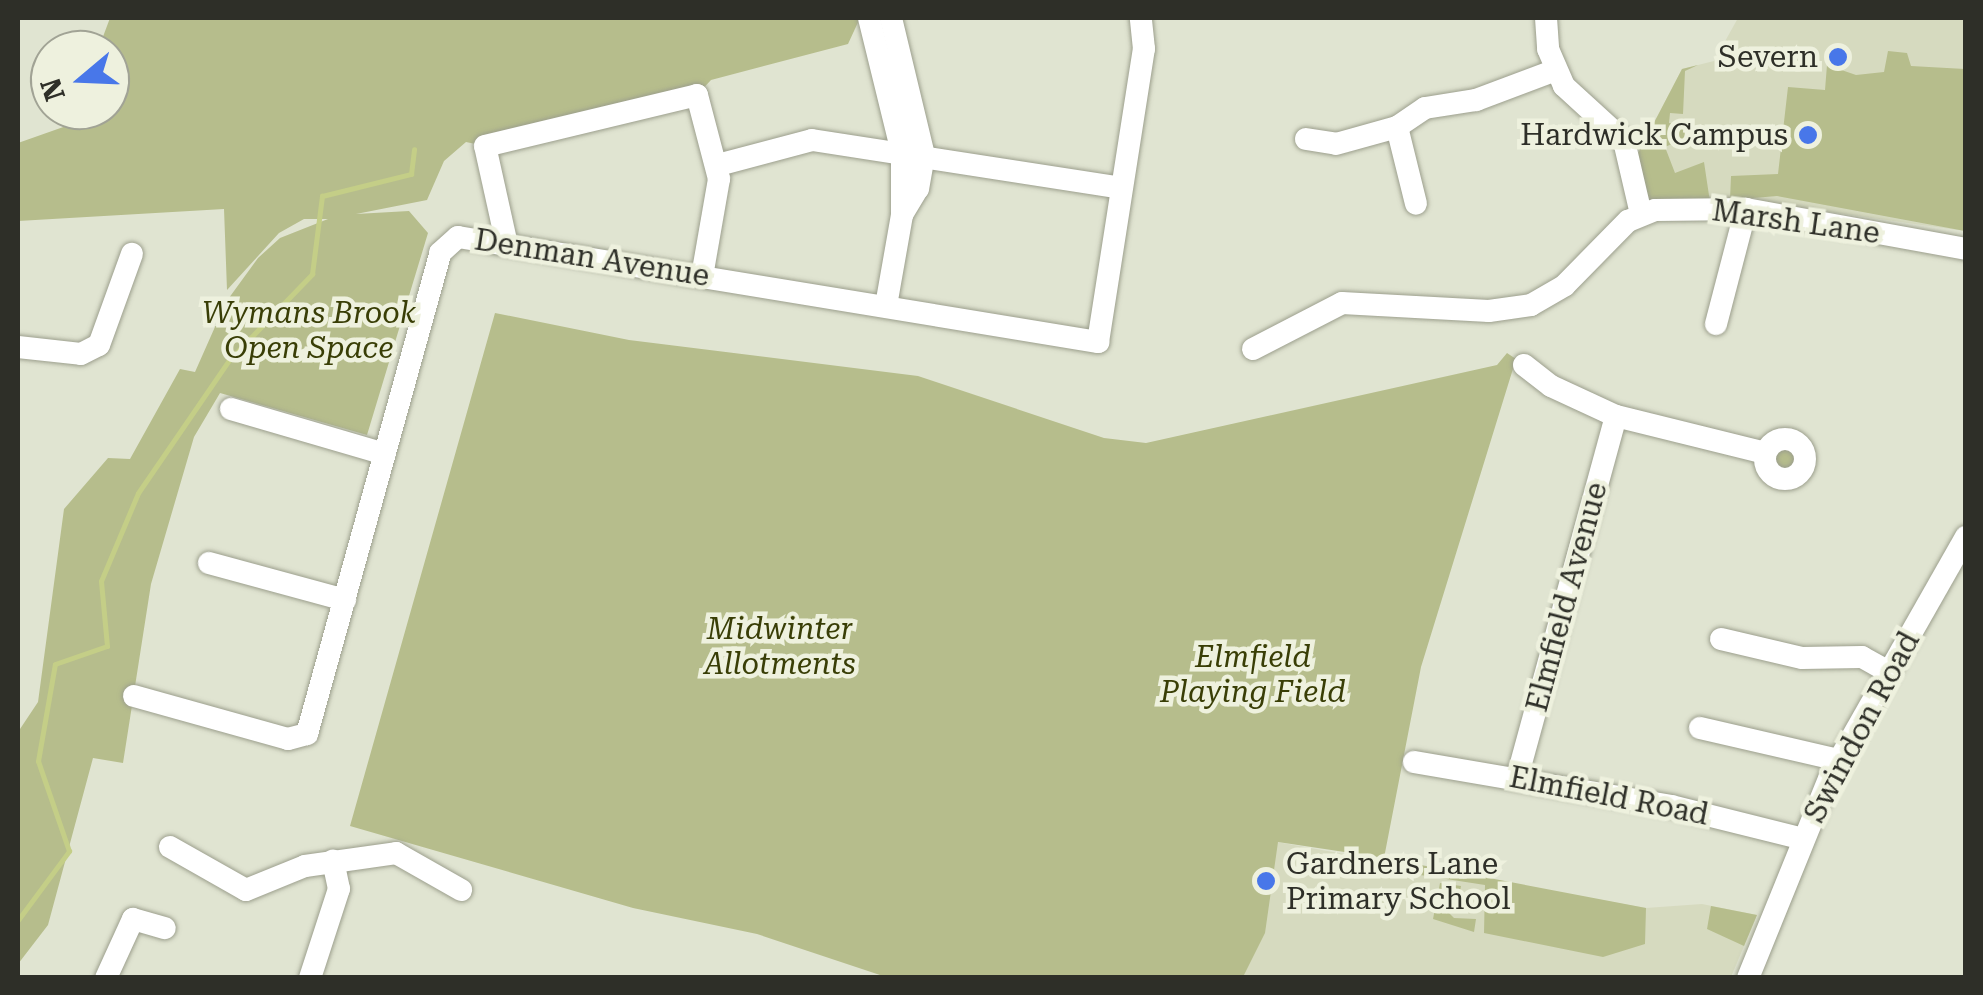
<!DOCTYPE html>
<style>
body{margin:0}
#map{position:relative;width:1983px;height:995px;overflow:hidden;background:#e0e4d1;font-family:"Roboto Serif",serif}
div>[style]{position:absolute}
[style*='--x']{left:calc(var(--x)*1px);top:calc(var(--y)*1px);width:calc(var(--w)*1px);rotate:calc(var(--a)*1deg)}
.built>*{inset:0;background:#d6dabf}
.green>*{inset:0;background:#b6bd8c}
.round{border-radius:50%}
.stream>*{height:5px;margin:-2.5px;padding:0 2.5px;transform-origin:2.5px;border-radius:2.5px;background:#c4ce87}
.roads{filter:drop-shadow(0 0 2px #9c9f8d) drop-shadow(0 0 2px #9c9f8d)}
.minor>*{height:22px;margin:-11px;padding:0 11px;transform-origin:11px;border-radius:11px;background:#fff}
.minor>.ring{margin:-11px;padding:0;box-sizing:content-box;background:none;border:22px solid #fff;border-radius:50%}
.dots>*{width:28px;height:28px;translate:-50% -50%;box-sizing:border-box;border:5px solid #eef1de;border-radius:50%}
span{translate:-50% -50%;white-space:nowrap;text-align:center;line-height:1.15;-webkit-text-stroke:9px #eef1de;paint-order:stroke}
.poi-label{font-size:30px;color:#2e2f28}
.right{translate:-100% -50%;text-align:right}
.left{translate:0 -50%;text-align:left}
.street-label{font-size:30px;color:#2e2f28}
.park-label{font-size:30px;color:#393e06;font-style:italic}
.frame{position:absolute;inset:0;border:20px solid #2e2f28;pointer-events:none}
.north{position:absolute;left:30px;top:30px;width:100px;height:100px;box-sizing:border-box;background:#eef1de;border:2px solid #a1a395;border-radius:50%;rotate:251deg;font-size:28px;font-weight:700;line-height:40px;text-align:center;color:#2e2f28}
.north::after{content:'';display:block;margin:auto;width:35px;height:45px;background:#4877e9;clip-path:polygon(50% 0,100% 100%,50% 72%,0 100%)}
</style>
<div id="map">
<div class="built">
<div style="clip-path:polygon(1738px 18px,1965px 18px,1965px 231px,1744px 200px,1652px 206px,1634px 161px,1682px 69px,1714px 61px)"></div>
<div style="clip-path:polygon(1277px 842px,1646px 908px,1702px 904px,1757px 915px,1731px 977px,1011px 978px)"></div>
</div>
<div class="green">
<div style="clip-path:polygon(110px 18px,860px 18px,848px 44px,711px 80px,697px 95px,485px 146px,466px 142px,444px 161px,427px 200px,356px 214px,409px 211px,428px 233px,367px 435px,220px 393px,194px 437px,151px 584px,123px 763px,93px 758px,48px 925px,18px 964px,18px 732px,38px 702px,64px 509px,108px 458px,130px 459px,180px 369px,195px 372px,226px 302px,258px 258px,280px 238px,328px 219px,304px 219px,279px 233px,227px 290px,224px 209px,18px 221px,18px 143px,69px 125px,75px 110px,110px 110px,110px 50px,98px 50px)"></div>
<div style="clip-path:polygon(1888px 51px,1907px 53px,1911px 66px,1965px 69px,1965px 231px,1777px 196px,1730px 200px,1731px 176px,1778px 174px,1788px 87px,1825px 90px,1827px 65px,1856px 75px,1884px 72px)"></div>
<div style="clip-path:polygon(1698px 65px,1685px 71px,1683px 114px,1670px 113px,1669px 123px,1694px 127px,1703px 139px,1696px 142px,1692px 135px,1665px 147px,1675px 173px,1704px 162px,1710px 202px,1652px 206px,1634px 161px,1682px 69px)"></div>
<div style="clip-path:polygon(495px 313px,629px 340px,918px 376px,1104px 438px,1146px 443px,1497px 365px,1507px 353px,1516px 359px,1421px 667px,1384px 858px,1646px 908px,1645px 944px,1603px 957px,1484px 933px,1485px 885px,1388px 870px,1378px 857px,1278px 842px,1265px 933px,1243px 977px,886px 977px,757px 934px,633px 908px,350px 826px)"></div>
<div class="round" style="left:1768px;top:441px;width:36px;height:36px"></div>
<div style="clip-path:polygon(1440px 883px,1461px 886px,1459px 897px,1448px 895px,1446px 910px,1454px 918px,1476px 919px,1474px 932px,1433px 919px)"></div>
<div style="clip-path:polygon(1711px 906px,1757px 915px,1744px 946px,1707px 929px)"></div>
</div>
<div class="stream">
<div style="--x:18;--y:920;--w:86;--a:-53.5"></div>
<div style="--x:69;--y:851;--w:95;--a:-109"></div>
<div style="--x:38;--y:761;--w:98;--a:-80.1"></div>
<div style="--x:55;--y:664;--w:55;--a:-19.1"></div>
<div style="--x:107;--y:646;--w:65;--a:-95.3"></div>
<div style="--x:101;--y:581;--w:95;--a:-67.2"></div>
<div style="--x:138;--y:493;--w:161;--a:-55.6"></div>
<div style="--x:229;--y:360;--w:120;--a:-46"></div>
<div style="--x:312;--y:274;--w:79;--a:-82.7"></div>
<div style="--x:322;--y:196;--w:92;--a:-13.9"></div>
<div style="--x:411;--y:174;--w:25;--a:-83"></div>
</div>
<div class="roads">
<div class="minor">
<div style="--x:869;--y:18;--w:138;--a:76.2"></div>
<div style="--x:902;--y:152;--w:63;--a:90"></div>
<div style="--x:902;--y:215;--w:92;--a:100"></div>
<div style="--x:891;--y:18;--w:141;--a:76.5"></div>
<div style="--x:924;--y:155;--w:34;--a:100"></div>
<div style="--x:918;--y:188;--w:31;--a:121"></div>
<div style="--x:1546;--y:18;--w:31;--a:86"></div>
<div style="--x:1548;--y:49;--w:40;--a:66.6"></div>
<div style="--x:1564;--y:86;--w:81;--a:42.5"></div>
<div style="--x:1624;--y:141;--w:75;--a:76.9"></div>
<div style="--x:1397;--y:127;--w:79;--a:76.1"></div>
<div style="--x:1306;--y:139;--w:30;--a:9"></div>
<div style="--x:1336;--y:144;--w:63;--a:-15.6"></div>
<div style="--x:1397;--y:127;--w:34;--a:-34"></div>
<div style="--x:1425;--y:108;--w:52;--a:-8.9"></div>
<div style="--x:1476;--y:100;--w:85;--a:-20.6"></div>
<div style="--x:718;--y:165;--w:97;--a:-14.9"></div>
<div style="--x:812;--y:140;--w:313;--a:8.8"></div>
<div style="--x:507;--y:245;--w:101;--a:-102.5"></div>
<div style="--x:485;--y:146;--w:218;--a:-13.5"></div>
<div style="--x:697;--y:95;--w:87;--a:75.3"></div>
<div style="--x:719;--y:179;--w:98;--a:99.9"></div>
<div style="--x:1716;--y:324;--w:119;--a:-75.4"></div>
<div style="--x:18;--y:347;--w:63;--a:6.3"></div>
<div style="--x:81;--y:354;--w:20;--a:-27"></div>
<div style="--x:99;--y:345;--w:97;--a:-70.1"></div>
<div style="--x:1253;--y:349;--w:100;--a:-27.3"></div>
<div style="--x:1342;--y:303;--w:147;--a:3.1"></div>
<div style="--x:1489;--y:311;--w:42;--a:-8.1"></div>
<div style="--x:1531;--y:305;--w:39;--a:-30"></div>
<div style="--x:1565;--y:285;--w:90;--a:-45.5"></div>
<div style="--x:1628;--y:221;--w:29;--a:-22"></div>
<div style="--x:1655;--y:210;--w:91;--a:-0.6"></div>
<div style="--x:1746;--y:209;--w:224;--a:10.3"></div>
<div style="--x:1524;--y:365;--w:34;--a:38"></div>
<div style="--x:1551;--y:386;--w:72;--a:24.8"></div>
<div style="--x:1616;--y:416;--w:154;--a:13.9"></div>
<div style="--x:231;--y:409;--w:160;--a:16.3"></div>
<div class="ring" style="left:1765px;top:439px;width:18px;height:18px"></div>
<div style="--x:209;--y:563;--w:141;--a:15.2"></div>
<div style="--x:1721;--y:639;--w:83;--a:13.2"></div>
<div style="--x:1802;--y:658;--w:60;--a:-1"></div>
<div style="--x:1862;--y:657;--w:31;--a:29"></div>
<div style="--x:134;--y:696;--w:160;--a:15.6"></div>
<div style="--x:288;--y:739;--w:20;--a:-15"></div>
<div style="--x:307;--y:734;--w:499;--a:-74.5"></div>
<div style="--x:440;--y:253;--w:24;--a:-42"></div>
<div style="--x:458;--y:237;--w:649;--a:9.32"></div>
<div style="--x:1098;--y:342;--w:297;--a:-81.1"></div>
<div style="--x:1144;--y:49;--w:31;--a:-96"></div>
<div style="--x:1700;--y:728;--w:143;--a:13"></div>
<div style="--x:1414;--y:762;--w:261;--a:9.7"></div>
<div style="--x:1671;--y:806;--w:136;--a:14"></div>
<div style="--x:1517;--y:778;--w:375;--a:-74.7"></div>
<div style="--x:170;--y:847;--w:87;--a:29.5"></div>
<div style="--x:246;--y:890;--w:64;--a:-22.1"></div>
<div style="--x:305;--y:866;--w:92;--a:-8.1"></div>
<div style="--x:396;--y:853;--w:75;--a:29.6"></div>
<div style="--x:106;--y:978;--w:65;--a:-65.4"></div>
<div style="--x:133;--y:919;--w:33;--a:16"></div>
<div style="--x:310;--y:978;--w:94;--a:-72"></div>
<div style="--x:339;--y:889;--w:29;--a:-102"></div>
<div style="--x:1748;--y:978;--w:218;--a:-67.9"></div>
<div style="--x:1830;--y:776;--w:275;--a:-60.4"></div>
</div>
</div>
<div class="dots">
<div style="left:1838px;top:57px;background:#4877e9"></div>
<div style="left:1808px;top:135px;background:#4877e9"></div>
<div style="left:1266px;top:881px;background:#4877e9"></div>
</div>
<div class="poi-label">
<span class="right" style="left:1818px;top:57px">Severn</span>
<span class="right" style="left:1788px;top:135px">Hardwick Campus</span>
<span class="left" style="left:1286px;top:881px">Gardners Lane<br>Primary School</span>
</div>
<div class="street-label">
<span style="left:1796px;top:222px;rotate:8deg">Marsh Lane</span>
<span style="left:592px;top:258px;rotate:9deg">Denman Avenue</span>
<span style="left:1567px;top:597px;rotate:-75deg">Elmfield Avenue</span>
<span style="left:1862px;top:727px;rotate:-62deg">Swindon Road</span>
<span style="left:1609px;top:796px;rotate:11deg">Elmfield Road</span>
</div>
<div class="park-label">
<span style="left:309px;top:330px">Wymans Brook<br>Open Space</span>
<span style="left:780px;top:646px">Midwinter<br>Allotments</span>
<span style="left:1253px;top:674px">Elmfield<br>Playing Field</span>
</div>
<div class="frame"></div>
<div class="north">N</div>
</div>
